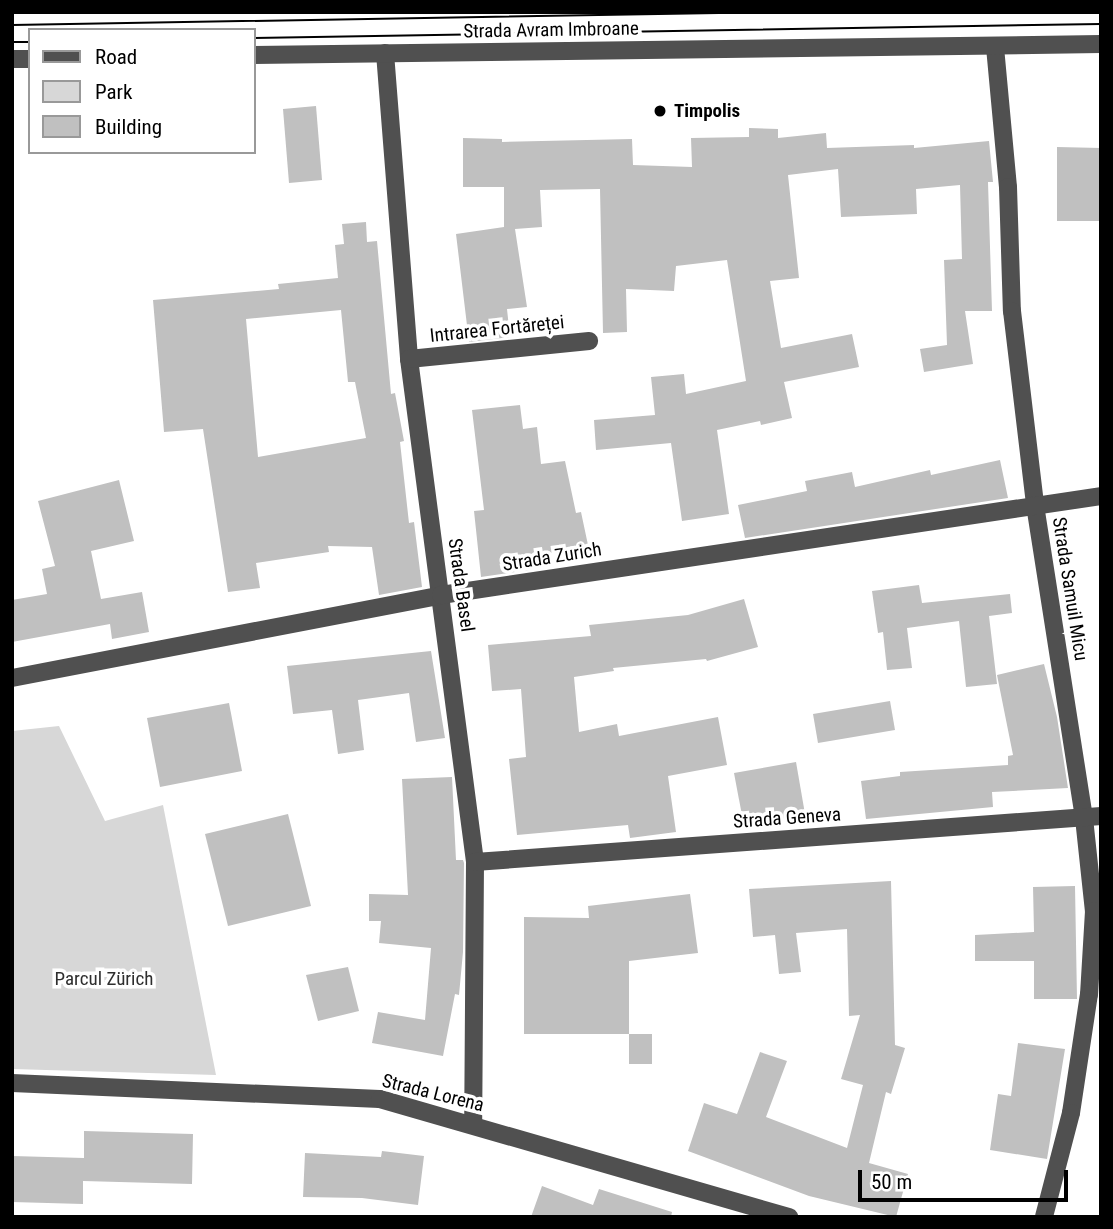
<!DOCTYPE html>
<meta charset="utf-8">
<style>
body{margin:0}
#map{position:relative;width:1113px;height:1229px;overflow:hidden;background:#fff;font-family:"Roboto Condensed",sans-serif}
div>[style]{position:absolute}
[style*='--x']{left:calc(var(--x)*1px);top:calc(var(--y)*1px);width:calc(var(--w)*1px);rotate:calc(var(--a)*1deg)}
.green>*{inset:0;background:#d7d7d7}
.building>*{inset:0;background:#c0c0c0}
.minor>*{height:18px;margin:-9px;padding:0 9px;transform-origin:9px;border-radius:9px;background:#505050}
.tram>*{height:2px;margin:-1px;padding:0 1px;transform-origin:1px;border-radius:1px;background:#000}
.dots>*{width:19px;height:19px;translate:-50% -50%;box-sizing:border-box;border:4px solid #fff;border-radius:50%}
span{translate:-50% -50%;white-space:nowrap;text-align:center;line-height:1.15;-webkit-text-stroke:7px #fff;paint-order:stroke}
.street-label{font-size:19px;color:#000}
.poi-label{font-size:19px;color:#000;font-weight:700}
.left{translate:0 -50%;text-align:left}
.park-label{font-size:19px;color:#2e2e2e}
.frame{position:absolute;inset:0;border:14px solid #000;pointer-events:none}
.legend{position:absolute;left:28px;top:28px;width:228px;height:126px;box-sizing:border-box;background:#fff;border:2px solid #999;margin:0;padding:9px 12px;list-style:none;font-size:21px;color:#000}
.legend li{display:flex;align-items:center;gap:14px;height:35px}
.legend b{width:35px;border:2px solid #999}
.scale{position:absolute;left:858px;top:1170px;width:210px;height:32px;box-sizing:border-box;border:4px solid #000;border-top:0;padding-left:9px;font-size:21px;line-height:24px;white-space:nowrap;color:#000;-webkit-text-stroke:5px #fff;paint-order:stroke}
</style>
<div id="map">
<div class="green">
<div style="clip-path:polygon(59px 726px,105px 821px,163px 805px,216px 1075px,12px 1069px,12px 731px)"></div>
</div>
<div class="building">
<div style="clip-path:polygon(316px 106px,322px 180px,289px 183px,283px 109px)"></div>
<div style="clip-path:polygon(749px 128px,778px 129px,778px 138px,826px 133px,827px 148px,914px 145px,914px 148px,989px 141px,993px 182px,988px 182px,992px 311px,965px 311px,973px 364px,924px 372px,920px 349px,947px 345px,944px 260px,962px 259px,960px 185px,916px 189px,917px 214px,841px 217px,838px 169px,788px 175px,799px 278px,770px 281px,781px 348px,852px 334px,859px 367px,784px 382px,792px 418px,761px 425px,760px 421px,717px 430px,729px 514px,682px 521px,671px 443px,596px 450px,594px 420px,655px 415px,651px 377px,684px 374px,686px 394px,746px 381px,727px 260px,676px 266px,674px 291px,626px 289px,627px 332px,603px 333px,600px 189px,540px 190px,542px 227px,515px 229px,527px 307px,507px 309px,510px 337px,469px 342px,456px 234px,504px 227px,504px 187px,463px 187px,463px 138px,502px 139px,502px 142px,632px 139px,633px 165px,692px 167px,691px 138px,749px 137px)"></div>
<div style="clip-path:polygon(1057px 147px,1101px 148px,1101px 221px,1057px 221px)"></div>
<div style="clip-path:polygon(evenodd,366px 222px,367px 242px,377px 241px,391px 394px,395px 393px,404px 441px,400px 442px,409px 523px,414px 522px,422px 587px,379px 595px,372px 547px,328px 546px,329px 552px,256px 563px,260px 588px,228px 592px,203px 429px,164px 432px,153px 300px,279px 289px,278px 284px,338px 278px,335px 245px,344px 244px,342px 224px,366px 222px,341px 310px,348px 382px,355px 382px,366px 438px,258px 457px,246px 319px,341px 310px)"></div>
<div style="clip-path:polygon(520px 405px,523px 429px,537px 427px,541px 464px,565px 461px,576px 513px,581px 512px,588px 545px,527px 558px,529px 570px,481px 577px,474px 511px,484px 510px,472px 410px)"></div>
<div style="clip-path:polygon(1000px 460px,1008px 498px,745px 538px,738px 505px,807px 491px,805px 481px,852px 472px,855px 487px,930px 470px,931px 475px)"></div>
<div style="clip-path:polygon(119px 480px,134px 541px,91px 551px,101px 599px,142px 592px,149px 632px,112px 639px,110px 624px,12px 642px,12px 600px,47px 594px,42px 569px,55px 566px,38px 501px)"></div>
<div style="clip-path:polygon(919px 585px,922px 603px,1010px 594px,1012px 613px,989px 616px,997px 684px,966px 687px,959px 621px,907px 628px,912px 668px,887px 670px,883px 632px,878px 633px,872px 591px)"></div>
<div style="clip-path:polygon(744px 599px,758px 647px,707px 661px,706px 659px,613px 668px,614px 671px,574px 677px,579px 732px,617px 724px,619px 736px,718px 717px,727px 765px,668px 776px,676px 832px,630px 838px,628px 825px,517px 835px,509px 759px,526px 757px,521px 689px,492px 691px,488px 645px,591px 636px,589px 625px,688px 615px)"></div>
<div style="clip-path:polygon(431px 651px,445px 738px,416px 742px,409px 693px,358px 700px,364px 750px,338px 754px,332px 710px,293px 714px,287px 666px)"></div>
<div style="clip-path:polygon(1044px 664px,1057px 717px,1068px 788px,992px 792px,993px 807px,866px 819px,861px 781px,900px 776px,900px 772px,1008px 765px,1008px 756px,1013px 755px,997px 675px)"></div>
<div style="clip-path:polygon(890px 701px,895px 730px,818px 743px,813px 714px)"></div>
<div style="clip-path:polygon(229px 703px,242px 771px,160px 787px,147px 718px)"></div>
<div style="clip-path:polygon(796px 762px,805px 814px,744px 826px,734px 773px)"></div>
<div style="clip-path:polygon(452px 777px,456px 860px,463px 860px,464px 863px,463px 952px,459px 995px,455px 994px,443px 1056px,372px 1043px,378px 1012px,425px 1020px,431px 948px,379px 943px,381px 921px,369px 921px,369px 894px,408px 895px,402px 779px)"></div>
<div style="clip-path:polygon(288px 814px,311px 906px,228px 926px,205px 834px)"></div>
<div style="clip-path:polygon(891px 881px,895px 1045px,905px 1048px,891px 1094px,886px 1092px,869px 1163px,908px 1174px,896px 1217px,809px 1196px,688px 1151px,704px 1103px,737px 1114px,760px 1052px,787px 1061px,766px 1117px,847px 1148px,863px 1085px,841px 1079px,860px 1015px,849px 1016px,847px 929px,796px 933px,801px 972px,779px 974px,775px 935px,753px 937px,749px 889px)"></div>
<div style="clip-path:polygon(1075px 886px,1077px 999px,1034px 999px,1034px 961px,975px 961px,975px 935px,1034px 932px,1033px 887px)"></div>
<div style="clip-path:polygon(690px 894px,698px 953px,629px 961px,629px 1034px,524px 1034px,524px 917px,589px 918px,588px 906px)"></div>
<div style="clip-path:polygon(348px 967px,359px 1011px,318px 1021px,306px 975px)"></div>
<div style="clip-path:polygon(629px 1034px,652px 1034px,652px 1064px,629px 1064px)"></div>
<div style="clip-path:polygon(1018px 1043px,1065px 1049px,1047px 1159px,990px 1150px,998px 1094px,1011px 1096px)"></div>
<div style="clip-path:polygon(84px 1131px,193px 1134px,192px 1184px,83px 1181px,83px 1204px,12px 1202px,12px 1156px,84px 1158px)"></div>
<div style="clip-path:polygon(382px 1151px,424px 1156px,418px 1205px,362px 1198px,303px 1197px,305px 1153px,381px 1157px)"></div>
<div style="clip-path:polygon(542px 1186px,593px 1205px,599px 1189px,672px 1212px,671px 1217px,531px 1217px)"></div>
</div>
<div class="minor">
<div style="--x:995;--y:47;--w:141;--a:84.7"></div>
<div style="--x:1008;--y:187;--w:124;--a:88.2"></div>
<div style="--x:1012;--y:311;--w:195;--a:83.2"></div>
<div style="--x:1035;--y:505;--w:317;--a:81.1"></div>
<div style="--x:1084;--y:818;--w:94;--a:83.9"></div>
<div style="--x:1094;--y:911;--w:83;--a:93.4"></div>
<div style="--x:1089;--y:994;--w:120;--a:98.6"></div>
<div style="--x:1071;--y:1113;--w:107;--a:104.6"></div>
<div style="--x:385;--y:53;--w:307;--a:85.5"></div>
<div style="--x:409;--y:359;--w:507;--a:82.52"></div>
<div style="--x:475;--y:862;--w:262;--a:90.4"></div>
<div style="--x:254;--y:55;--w:847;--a:-0.74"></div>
<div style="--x:12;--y:59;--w:18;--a:0"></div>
<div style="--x:409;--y:359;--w:181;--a:-5.7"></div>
<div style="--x:12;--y:678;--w:437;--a:-10.9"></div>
<div style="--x:441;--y:595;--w:667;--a:-8.53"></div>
<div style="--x:475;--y:862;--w:628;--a:-4.2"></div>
<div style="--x:12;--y:1083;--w:368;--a:2.5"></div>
<div style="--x:380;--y:1099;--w:426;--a:16.1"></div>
</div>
<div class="tram">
<div style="--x:12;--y:25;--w:769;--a:-0.97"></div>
<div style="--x:254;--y:38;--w:847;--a:-0.95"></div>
<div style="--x:12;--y:42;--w:18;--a:0"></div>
</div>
<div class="dots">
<div style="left:660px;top:111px;background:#000"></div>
</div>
<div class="street-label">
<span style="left:551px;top:30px;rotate:-1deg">Strada Avram Imbroane</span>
<span style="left:497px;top:329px;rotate:-6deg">Intrarea Fortăreței</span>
<span style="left:552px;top:557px;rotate:-9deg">Strada Zurich</span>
<span style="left:461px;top:585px;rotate:82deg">Strada Basel</span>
<span style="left:1070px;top:589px;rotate:81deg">Strada Samuil Micu</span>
<span style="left:787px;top:818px;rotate:-4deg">Strada Geneva</span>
<span style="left:433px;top:1093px;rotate:14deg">Strada Lorena</span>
</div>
<div class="poi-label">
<span class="left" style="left:674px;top:111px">Timpolis</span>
</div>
<div class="park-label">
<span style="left:104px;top:979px">Parcul Zürich</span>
</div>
<div class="frame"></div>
<ul class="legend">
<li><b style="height:9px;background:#505050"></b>Road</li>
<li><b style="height:19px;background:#d7d7d7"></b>Park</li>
<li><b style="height:19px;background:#c0c0c0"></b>Building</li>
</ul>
<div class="scale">50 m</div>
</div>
